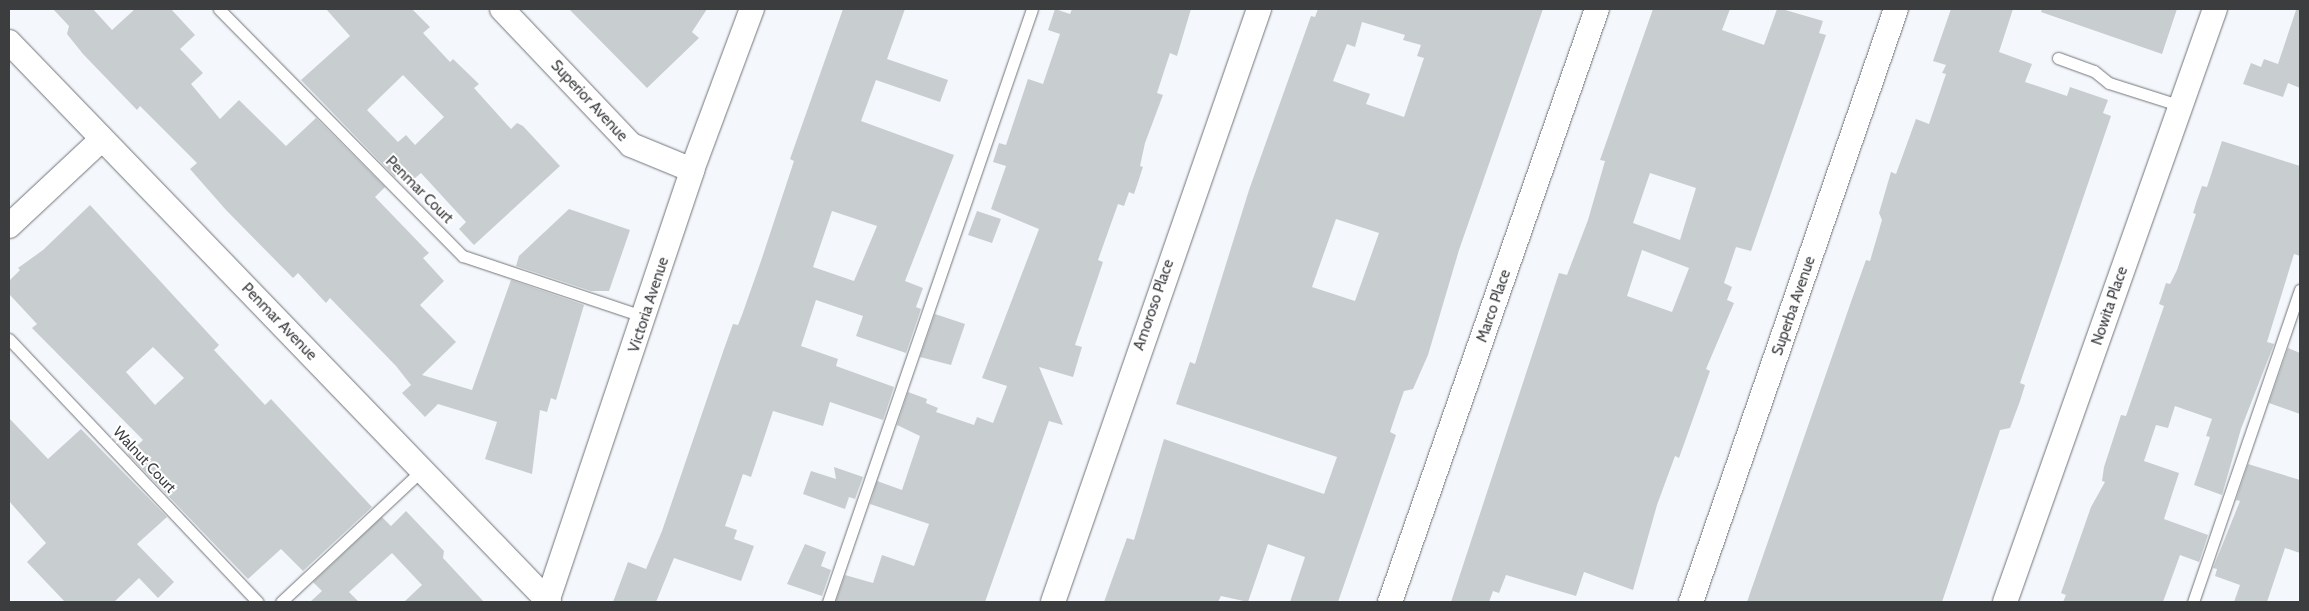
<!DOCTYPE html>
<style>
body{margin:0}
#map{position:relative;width:2309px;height:611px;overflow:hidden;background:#f4f7fc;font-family:Cabin,sans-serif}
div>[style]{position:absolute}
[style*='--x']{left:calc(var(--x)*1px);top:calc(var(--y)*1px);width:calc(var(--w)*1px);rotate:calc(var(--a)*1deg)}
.building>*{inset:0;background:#c8ced0}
.roads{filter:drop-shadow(0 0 1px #717478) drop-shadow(0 0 1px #717478)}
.service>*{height:11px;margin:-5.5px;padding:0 5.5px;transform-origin:5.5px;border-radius:5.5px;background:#fff}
.minor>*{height:24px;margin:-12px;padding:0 12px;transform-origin:12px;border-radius:12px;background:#fff}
span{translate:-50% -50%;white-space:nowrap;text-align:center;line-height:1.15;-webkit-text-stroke:4px #fff;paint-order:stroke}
.street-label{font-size:15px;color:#3b3d3f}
.frame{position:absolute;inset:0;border:10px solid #3b3d3f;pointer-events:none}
</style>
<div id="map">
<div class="building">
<div style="clip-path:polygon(53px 9px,93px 9px,112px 30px,135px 9px,171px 9px,195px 35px,180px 49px,203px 73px,191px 84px,220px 119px,239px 100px,286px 146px,316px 118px,385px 187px,375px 197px,429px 253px,423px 258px,444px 281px,420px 305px,456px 342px,422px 375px,472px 390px,511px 280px,584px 305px,556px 400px,551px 398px,547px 412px,540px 410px,532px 474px,485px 459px,497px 422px,438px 404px,425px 417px,402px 393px,411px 385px,396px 366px,330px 298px,326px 303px,298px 273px,293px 278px,226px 210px,190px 169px,197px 163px,140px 106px,137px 110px,83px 54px,67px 34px,69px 26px)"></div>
<div style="clip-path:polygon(evenodd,326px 9px,412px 9px,430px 27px,423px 33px,450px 62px,453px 59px,479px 84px,474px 88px,511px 129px,517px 123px,523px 126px,560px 166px,474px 245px,459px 229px,466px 222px,421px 173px,414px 179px,404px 168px,395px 177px,301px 80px,350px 36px,326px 9px,403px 75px,444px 117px,415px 145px,406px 135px,398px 142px,367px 110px,403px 75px)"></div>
<div style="clip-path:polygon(569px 9px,707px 9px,692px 32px,699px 38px,647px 88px)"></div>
<div style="clip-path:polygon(evenodd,843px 9px,905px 9px,887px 59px,948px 80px,940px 102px,876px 80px,861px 121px,954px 155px,905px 281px,923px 288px,916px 307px,921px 309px,906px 353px,856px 336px,863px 316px,816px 300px,801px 346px,838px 359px,836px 366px,894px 387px,883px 420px,830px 402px,823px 426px,773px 411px,751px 477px,743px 474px,725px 526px,737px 530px,734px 539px,754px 546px,741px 581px,674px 558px,656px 602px,613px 602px,628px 562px,646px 569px,662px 531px,724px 349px,733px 324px,738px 325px,742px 315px,761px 261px,794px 161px,790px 159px,843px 9px,832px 211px,877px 226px,854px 281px,813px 267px,832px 211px)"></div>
<div style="clip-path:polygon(1055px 9px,1070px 14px,1072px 9px,1191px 9px,1177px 56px,1170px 53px,1157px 93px,1163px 95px,1145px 143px,1140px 166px,1143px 167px,1134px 194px,1129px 192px,1124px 206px,1118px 204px,1098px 260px,1103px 262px,1075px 345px,1082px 347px,1073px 377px,1039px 367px,1063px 425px,1049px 421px,985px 602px,836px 601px,845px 575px,873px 583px,882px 555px,914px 566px,929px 524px,870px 504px,877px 481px,902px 490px,920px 436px,897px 425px,908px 392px,927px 399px,926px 403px,938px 408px,936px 412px,974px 425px,977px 417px,993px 423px,1007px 386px,982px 378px,1039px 229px,991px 209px,1006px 166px,993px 162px,999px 143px,1006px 145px,1028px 79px,1043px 84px,1060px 34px,1048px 30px)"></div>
<div style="clip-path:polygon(evenodd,1318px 9px,1543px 9px,1459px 250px,1428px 355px,1413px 389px,1404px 391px,1397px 411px,1390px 432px,1396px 435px,1338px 602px,1290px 602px,1305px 557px,1268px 544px,1248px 602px,1221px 596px,1218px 602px,1104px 602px,1127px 538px,1134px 540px,1164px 439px,1324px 494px,1337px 457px,1176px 404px,1190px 362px,1195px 364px,1249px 190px,1311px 16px,1315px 17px,1318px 9px,1362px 22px,1405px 35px,1403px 40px,1421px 45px,1417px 56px,1424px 58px,1404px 117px,1366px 104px,1370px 94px,1333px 81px,1347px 44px,1355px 47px,1362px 22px,1318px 9px,1336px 219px,1379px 233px,1355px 301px,1312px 287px,1336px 219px)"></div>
<div style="clip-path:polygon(evenodd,1653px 9px,1730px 9px,1722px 30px,1764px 45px,1777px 9px,1782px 9px,1823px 21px,1819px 33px,1826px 35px,1751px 251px,1736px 247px,1724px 283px,1732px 287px,1727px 300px,1734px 303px,1706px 369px,1710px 371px,1679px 458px,1675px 456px,1657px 505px,1633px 590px,1584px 572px,1576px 596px,1506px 575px,1499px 593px,1493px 591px,1489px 602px,1451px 602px,1559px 273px,1567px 275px,1588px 220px,1605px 161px,1600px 160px,1653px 9px,1650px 173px,1696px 188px,1680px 240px,1633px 223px,1650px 173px,1653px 9px,1642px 250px,1689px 268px,1672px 312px,1627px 296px,1642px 250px)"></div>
<div style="clip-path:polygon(1951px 9px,2013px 9px,1999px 52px,2032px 64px,2025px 82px,2067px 96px,2070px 87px,2108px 100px,2103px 113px,2111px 116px,2020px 383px,2025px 385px,2020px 401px,2010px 428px,2000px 430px,1942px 602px,1747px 602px,1852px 299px,1866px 260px,1870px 261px,1882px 220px,1879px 213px,1891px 172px,1896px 174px,1916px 119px,1929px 124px,1946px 74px,1942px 73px,1946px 65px,1933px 61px)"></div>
<div style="clip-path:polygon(2042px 9px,2177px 9px,2162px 54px,2041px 12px)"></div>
<div style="clip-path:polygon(2296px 10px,2300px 10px,2300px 88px,2288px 83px,2283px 97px,2243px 84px,2251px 63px,2261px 67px,2264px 59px,2278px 64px)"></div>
<div style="clip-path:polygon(2222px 141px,2300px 166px,2300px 256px,2294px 254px,2267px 342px,2274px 344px,2241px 429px,2222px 495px,2194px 485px,2210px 437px,2206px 436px,2212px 419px,2175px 406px,2168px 428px,2156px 425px,2144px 461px,2179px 473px,2164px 519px,2208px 535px,2199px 562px,2180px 555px,2163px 602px,2063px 602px,2066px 595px,2061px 593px,2091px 507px,2105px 482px,2102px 481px,2104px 467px,2121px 415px,2126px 416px,2164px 306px,2159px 304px,2166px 283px,2170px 284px,2177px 270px,2196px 214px,2193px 213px,2197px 200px,2202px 186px,2207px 187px)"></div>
<div style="clip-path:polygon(evenodd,90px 205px,219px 345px,214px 350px,265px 405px,271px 399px,372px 507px,303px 571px,281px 549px,248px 579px,128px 454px,143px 440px,32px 328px,37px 324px,9px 294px,9px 281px,20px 270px,18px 268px,43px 250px,90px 205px,153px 347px,184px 378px,155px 405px,126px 372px,153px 347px)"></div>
<div style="clip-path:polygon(569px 209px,630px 230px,609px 291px,591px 291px,516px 266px,519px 256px)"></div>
<div style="clip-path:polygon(977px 211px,1001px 219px,992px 243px,968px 235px)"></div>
<div style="clip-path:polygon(935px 314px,965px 324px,951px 365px,920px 357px)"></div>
<div style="clip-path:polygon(2288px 348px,2300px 353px,2300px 414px,2269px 403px)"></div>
<div style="clip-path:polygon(9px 418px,48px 459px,81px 429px,167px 517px,137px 544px,174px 582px,158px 598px,139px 578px,114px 602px,65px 602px,27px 562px,46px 543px,9px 501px)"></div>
<div style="clip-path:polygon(2248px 464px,2300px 480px,2300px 553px,2285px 548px,2267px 602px,2234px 602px,2240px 585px,2215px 576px,2217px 569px,2213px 568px,2240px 501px,2236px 500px)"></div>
<div style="clip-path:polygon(834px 467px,863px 477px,855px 499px,849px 497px,845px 509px,803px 494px,811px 471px,836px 479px)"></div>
<div style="clip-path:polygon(406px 511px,444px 551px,443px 558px,484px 602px,404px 602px,422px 585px,392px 553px,349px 592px,359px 602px,310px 602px,322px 591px,313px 582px,382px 517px,391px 526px)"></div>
<div style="clip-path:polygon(805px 544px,826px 552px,821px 566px,831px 570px,822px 596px,787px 584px)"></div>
</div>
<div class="roads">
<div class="service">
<div style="--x:219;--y:9;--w:347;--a:45.4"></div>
<div style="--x:463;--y:256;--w:192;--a:18.5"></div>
<div style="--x:2058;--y:58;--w:38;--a:20"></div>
<div style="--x:2094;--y:71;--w:19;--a:39"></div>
<div style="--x:2109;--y:83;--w:76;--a:17.7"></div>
<div style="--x:9;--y:339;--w:362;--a:46.6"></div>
<div style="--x:281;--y:602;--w:195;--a:-43.1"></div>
<div style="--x:828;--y:602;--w:627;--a:-71.02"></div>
<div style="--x:2193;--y:602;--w:330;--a:-71.1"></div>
</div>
<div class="minor">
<div style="--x:502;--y:9;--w:187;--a:46.5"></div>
<div style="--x:631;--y:145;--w:66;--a:22.3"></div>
<div style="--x:9;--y:42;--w:778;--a:46.04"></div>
<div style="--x:9;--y:226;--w:127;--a:-43.1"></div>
<div style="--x:547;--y:602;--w:456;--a:-71.4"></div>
<div style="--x:692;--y:170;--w:172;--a:-69.6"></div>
<div style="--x:1053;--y:602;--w:628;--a:-70.84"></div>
<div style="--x:1390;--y:602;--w:628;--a:-70.76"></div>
<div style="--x:1691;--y:602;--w:627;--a:-70.93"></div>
<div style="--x:2005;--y:602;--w:629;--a:-70.5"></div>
</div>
</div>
<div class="street-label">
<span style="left:589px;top:101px;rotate:47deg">Superior Avenue</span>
<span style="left:419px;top:190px;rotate:45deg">Penmar Court</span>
<span style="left:649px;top:305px;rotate:-72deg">Victoria Avenue</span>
<span style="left:1154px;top:305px;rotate:-71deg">Amoroso Place</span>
<span style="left:1494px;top:306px;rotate:-71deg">Marco Place</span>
<span style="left:1794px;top:306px;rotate:-71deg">Superba Avenue</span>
<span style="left:2110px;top:306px;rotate:-71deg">Nowita Place</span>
<span style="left:279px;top:322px;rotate:46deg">Penmar Avenue</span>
<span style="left:144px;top:460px;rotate:47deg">Walnut Court</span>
</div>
<div class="frame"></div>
</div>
